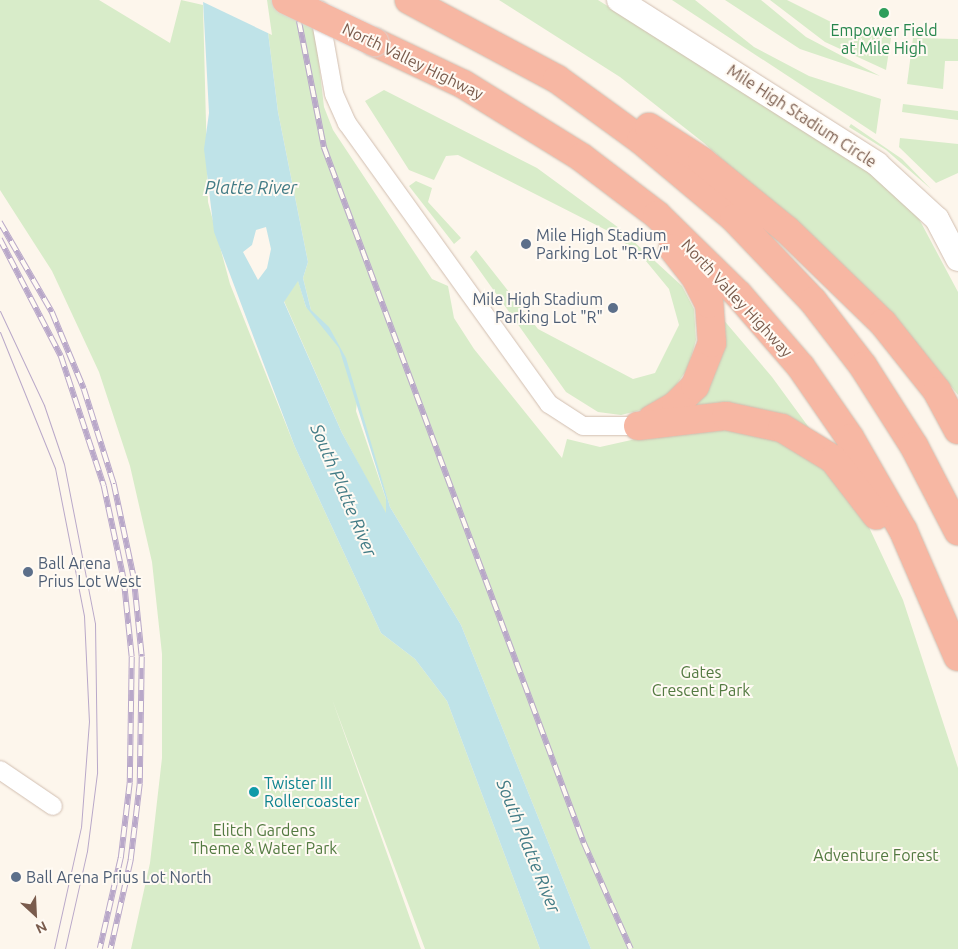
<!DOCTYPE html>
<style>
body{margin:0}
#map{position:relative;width:958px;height:949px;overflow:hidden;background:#fdf6ec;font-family:Ubuntu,sans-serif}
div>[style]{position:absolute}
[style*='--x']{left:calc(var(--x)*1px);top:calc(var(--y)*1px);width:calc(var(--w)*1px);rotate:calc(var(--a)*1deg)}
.green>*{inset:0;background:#d8ecc9}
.water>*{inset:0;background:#bfe3e8}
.pier>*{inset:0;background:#fdf6ec}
.roads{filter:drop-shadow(0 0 1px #d1beb0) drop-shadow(0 0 1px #d1beb0)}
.street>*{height:18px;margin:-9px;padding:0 9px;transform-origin:9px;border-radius:9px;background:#fff}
.secondary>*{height:24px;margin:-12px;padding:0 12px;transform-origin:12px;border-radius:12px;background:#fff}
.highway>*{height:28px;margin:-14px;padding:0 14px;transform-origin:14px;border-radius:14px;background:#f7b7a3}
.tram>*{height:1px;margin:-0.5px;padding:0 0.5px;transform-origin:0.5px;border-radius:0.5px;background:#b9a8c9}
.rail>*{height:5.5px;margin-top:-2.75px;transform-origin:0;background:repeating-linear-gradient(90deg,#fffaf3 0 11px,#b9a8c9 0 22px);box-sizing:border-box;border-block:1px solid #b9a8c9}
.bridges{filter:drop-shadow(0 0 1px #dad1cd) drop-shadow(0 0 1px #dad1cd)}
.highway-bridge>*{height:28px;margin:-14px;padding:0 14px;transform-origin:14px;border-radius:14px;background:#f7b7a3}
.dots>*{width:14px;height:14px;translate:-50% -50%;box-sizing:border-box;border:2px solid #fffaf3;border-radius:50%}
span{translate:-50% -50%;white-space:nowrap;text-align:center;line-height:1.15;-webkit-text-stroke:4px #fffaf3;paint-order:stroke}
.leisure-label{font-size:16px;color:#27864d}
.street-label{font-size:16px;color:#7a5c4d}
.service-label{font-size:16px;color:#4e5e75}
.left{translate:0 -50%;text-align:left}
.right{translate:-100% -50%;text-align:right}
.park-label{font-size:16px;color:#537a41}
.culture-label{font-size:16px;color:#0d838f}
.water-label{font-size:18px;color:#437c86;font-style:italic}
.north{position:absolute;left:10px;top:889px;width:50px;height:50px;-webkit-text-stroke:4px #fffaf3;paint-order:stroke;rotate:155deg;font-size:14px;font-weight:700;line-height:20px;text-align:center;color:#7a5c4d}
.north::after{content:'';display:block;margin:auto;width:18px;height:22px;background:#7a5c4d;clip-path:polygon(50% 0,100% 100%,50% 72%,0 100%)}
</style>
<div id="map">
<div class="green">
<div style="clip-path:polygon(0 0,99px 0,170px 43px,181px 0,203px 5px,208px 202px,230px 284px,295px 447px,381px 633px,415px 659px,447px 701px,540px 949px,425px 949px,332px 699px,421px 949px,131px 949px,150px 863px,162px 758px,162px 654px,152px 562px,130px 466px,99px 372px,52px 271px,0 190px)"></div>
<div style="clip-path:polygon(264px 0,289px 0,313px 12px,324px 107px,333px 130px,432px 279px,448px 286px,454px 318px,474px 349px,562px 458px,567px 439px,600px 447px,685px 428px,759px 429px,828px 466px,867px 523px,903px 600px,958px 768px,958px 949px,591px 949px,461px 625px,390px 507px,357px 402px,356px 411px,386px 499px,386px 515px,342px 433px,284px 301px,298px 280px,306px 307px,311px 310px,303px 278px,308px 262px,278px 112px)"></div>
<div style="clip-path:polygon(499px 0,598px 0,871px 172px,918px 217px,958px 292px,958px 395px,891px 312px,704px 143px,620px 77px)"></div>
<div style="clip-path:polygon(672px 0,695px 0,754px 47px,809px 76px,881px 99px,876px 134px)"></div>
<div style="clip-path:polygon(725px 0,761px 0,806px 37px,880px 76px,800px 49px)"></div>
<div style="clip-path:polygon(770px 0,787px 0,839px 26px,891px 38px,886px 70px,825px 42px)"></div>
<div style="clip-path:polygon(913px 38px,958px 39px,958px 61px,945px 61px,943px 89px,907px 84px)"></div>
<div style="clip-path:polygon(384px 90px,537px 168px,619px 228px,682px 286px,694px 309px,696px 340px,688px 368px,672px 391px,645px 409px,621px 415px,598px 412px,566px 392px,470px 257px,476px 250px,538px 329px,633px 379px,655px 373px,679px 325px,669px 289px,641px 255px,610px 232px,458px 155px,446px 156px,434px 180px,409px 170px,365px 101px)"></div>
<div style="clip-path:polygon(903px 104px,958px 111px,958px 120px,902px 112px)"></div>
<div style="clip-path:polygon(851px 124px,902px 159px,931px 189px,886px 150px,849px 127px)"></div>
<div style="clip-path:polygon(900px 138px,958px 144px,958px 173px,936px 183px,899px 147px)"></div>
<div style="clip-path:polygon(416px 181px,432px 188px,428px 202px,461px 238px,454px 244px,409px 186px)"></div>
<div style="clip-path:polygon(716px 311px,772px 377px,810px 429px,756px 408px,694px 409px,691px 400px)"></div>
</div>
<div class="water">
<div style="clip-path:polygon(evenodd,203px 0,264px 0,278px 112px,308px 262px,303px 278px,311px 310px,329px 327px,346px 358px,390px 507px,461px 625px,591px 949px,540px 949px,447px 701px,415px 659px,381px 633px,295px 447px,214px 232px,204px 149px,209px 113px,203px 0,266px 227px,271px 249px,267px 268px,258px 280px,243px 252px,252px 245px,256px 230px,266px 227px,203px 0,298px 281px,306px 307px,339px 348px,386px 499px,386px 513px,342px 433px,284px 302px,298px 281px)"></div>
</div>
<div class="pier">
<div style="clip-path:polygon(201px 0,267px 0,272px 35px,201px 1px)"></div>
</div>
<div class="roads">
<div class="street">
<div style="--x:319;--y:10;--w:85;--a:79.9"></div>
<div style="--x:334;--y:94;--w:32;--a:66"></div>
<div style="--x:347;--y:123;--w:346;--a:54.3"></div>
<div style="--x:549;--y:404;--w:40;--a:32.9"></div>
<div style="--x:583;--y:426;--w:55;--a:0"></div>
<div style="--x:0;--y:770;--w:64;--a:34.2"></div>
</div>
<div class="secondary">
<div style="--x:619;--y:0;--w:306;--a:32.4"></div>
<div style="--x:877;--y:164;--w:81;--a:42.5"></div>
<div style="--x:937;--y:219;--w:45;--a:62.3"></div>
</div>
<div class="highway">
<div style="--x:409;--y:0;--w:168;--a:28.1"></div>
<div style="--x:557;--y:79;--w:104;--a:36"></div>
<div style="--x:641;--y:140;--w:121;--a:40"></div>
<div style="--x:734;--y:218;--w:115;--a:46.4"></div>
<div style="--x:813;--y:301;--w:82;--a:52.4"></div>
<div style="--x:863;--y:366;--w:95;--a:57.5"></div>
<div style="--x:914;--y:446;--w:96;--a:62.6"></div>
<div style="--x:374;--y:42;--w:98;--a:25.3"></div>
<div style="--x:463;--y:84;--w:139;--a:31.7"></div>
<div style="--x:581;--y:157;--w:96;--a:37.3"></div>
<div style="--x:657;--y:215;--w:113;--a:44.3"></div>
<div style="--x:738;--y:294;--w:96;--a:49.2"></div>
<div style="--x:801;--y:367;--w:86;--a:55.4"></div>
<div style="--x:850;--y:438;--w:106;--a:60.1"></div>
<div style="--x:903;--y:530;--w:138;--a:66.6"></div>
<div style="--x:649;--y:127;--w:63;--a:32.7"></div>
<div style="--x:702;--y:161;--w:109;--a:39.1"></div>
<div style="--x:787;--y:230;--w:134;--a:44.1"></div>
<div style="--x:883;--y:323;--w:87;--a:51.5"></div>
<div style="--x:937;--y:391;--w:44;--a:61.7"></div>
<div style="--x:652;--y:419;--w:28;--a:-30"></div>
<div style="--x:676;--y:405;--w:27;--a:-45"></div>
<div style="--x:695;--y:386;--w:46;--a:-68.4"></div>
<div style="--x:712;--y:343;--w:39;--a:-94"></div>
<div style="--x:709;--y:304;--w:30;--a:-117"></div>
<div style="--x:695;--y:277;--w:36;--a:-128"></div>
<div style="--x:638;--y:426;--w:89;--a:-6.5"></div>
<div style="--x:726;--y:416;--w:57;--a:12.1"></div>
<div style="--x:782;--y:428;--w:60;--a:31.3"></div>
<div style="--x:833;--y:459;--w:71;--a:52.5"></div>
</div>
</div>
<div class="tram">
<div style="--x:0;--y:311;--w:104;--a:64.9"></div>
<div style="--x:44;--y:405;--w:62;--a:71.3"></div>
<div style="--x:64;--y:464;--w:162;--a:79"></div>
<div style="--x:95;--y:623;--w:150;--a:89.2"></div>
<div style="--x:97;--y:773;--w:79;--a:97.3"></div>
<div style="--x:87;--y:851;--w:100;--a:102.7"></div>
<div style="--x:0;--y:332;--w:147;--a:68"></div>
<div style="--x:55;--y:468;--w:151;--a:78.9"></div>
<div style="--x:84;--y:616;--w:105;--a:87.3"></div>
<div style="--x:89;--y:721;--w:106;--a:94.3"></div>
<div style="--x:81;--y:827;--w:125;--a:102.5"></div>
</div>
<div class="rail">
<div style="--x:295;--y:0;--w:150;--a:78.8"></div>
<div style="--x:324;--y:147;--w:743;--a:69.52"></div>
<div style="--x:584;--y:843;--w:116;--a:66.1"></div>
<div style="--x:0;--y:222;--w:104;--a:60"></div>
<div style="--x:52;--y:312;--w:83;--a:67.4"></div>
<div style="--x:84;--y:389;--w:100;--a:72.5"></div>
<div style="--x:114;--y:484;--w:96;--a:78"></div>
<div style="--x:134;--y:578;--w:79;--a:84.2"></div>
<div style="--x:142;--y:657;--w:127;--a:90.9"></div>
<div style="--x:140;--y:784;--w:77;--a:96.8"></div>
<div style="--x:131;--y:860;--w:91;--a:102.7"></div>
<div style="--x:0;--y:239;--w:132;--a:62.5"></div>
<div style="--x:61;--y:356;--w:137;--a:71.7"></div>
<div style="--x:104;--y:486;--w:96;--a:78"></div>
<div style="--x:124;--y:580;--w:77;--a:84.1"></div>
<div style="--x:132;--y:657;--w:126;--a:90.9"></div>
<div style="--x:130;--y:783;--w:76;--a:96.8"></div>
<div style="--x:121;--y:858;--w:93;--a:103"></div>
</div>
<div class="bridges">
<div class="highway-bridge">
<div style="--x:286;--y:0;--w:98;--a:25.5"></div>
</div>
</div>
<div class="dots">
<div style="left:884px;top:13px;background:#2e9e5b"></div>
<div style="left:526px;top:244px;background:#5c6f8a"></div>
<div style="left:613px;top:308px;background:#5c6f8a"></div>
<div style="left:28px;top:572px;background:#5c6f8a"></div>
<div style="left:254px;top:792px;background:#0f9aa8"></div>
<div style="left:16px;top:877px;background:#5c6f8a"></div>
</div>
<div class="leisure-label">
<span style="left:884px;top:39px">Empower Field<br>at Mile High</span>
</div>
<div class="street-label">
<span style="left:413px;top:61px;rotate:26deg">North Valley Highway</span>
<span style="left:802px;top:116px;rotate:33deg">Mile High Stadium Circle</span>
<span style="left:737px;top:298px;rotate:47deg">North Valley Highway</span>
</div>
<div class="service-label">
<span class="left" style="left:536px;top:244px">Mile High Stadium<br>Parking Lot "R-RV"</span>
<span class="right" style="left:603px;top:308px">Mile High Stadium<br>Parking Lot "R"</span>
<span class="left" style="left:38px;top:572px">Ball Arena<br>Prius Lot West</span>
<span class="left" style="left:26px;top:877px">Ball Arena Prius Lot North</span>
</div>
<div class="park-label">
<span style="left:701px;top:681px">Gates<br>Crescent Park</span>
<span style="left:264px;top:839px">Elitch Gardens<br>Theme &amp; Water Park</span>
<span style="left:876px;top:855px">Adventure Forest</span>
</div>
<div class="culture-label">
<span class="left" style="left:264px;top:792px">Twister III<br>Rollercoaster</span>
</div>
<div class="water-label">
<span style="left:251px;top:187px">Platte River</span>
<span style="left:344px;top:490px;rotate:67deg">South Platte River</span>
<span style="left:529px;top:846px;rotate:68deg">South Platte River</span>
</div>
<div class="north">N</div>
</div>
